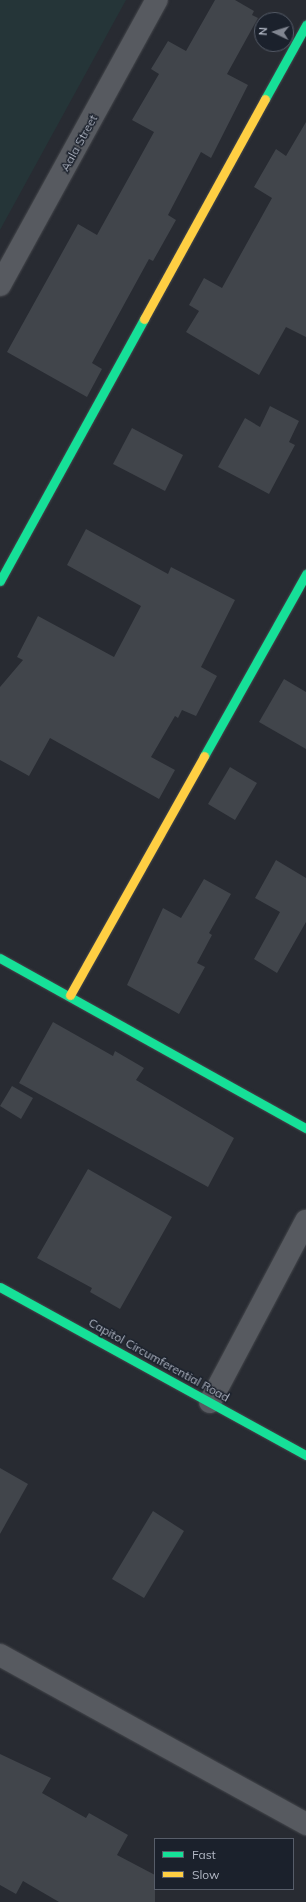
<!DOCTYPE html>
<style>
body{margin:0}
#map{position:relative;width:306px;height:1902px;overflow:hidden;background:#282b32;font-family:Mulish,sans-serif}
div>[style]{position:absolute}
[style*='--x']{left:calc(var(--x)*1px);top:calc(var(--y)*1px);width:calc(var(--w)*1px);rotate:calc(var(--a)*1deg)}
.green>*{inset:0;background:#253538}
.building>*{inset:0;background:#41454b}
.roads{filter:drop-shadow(0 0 1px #44464b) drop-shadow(0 0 1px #44464b)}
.street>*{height:22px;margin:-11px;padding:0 11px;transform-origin:11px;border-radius:11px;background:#575a60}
.fast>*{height:9px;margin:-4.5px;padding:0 4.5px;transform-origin:4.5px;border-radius:4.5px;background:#16e098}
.slow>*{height:9px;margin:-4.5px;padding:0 4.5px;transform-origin:4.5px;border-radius:4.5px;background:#ffcf43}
span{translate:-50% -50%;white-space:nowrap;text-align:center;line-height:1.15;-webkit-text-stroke:3px #1b212c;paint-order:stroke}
.street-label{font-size:12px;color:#b1b7c4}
.legend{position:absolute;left:154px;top:1838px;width:140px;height:52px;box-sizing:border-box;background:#1b212c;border:1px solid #575d69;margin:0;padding:5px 7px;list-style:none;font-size:12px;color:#b1b7c4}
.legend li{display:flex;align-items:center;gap:8px;height:20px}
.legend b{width:20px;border:1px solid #575d69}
.north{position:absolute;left:254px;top:12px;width:40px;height:40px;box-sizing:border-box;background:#1b212c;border:1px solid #575d69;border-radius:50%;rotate:274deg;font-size:11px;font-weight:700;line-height:16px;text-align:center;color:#b1b7c4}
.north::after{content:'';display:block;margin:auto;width:14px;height:18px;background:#818691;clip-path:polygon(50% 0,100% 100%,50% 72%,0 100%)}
</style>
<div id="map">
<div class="green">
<div style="clip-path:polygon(0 0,126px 0,0 230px)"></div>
</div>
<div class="building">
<div style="clip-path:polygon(215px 0,235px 0,254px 11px,252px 15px,258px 18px,227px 74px,248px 85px,211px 158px,201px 152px,168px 215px,176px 220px,153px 261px,149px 259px,92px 363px,102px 369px,87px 397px,7px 352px,78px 224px,97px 235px,154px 132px,132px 120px,159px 74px,151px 69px,168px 41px,186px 51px)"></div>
<div style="clip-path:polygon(306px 122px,306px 337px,286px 327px,259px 375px,186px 332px,199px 311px,189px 305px,204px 278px,222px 288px,272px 198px,254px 187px,276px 149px,286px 156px)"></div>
<div style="clip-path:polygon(270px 406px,299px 421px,289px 442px,295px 445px,269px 494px,218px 467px,245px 418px,260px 427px)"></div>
<div style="clip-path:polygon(132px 428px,183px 455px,165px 491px,113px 464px)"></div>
<div style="clip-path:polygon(86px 529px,168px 574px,171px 567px,235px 600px,201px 667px,217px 676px,196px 716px,182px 710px,178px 718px,175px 716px,151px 757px,175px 770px,159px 799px,50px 738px,29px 776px,0 760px,0 687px,23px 660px,17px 657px,38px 616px,114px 657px,141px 606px,67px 565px)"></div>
<div style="clip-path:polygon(284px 679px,306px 692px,306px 749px,259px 722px)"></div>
<div style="clip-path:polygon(230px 767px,257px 783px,235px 820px,208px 804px)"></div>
<div style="clip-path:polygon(276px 860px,306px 878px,306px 922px,277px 973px,254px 959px,280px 912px,255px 898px)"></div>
<div style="clip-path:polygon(204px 879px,231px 894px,209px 933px,212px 935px,197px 963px,205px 967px,179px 1014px,127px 985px,163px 908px,181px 918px)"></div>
<div style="clip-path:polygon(53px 1022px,113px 1056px,115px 1051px,144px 1068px,136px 1080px,234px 1138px,208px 1187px,19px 1083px)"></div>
<div style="clip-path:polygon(12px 1086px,33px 1098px,21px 1119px,0 1106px)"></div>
<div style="clip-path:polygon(88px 1169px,172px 1217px,120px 1309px,90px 1292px,92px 1288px,37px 1258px)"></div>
<div style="clip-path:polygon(0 1468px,28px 1484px,0 1534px)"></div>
<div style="clip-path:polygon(153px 1511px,184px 1531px,144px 1598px,112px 1579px)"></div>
<div style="clip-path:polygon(0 1754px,51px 1778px,42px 1793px,86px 1818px,89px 1813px,128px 1835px,117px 1855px,155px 1875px,155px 1902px,59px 1902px,23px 1881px,16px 1894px,0 1885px)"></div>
</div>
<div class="roads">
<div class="street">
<div style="--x:0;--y:285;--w:325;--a:-61.2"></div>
<div style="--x:210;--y:1402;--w:205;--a:-62.1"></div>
<div style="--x:0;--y:1655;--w:350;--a:28.9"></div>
</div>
<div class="fast">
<div style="--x:265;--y:99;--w:85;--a:-61"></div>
<div style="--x:0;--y:581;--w:299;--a:-61.2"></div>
<div style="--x:204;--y:756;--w:209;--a:-60.7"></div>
<div style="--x:0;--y:958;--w:350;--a:29.1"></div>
<div style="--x:0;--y:1287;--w:349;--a:28.8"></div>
</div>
<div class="slow">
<div style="--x:144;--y:319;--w:251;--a:-61.2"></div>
<div style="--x:70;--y:995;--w:274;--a:-60.7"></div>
</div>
</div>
<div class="street-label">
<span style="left:79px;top:143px;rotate:-61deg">Aala Street</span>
<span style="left:159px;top:1360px;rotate:29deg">Capitol Circumferential Road</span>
</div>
<ul class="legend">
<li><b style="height:5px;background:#16e098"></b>Fast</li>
<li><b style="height:5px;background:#ffcf43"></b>Slow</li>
</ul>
<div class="north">N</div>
</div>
